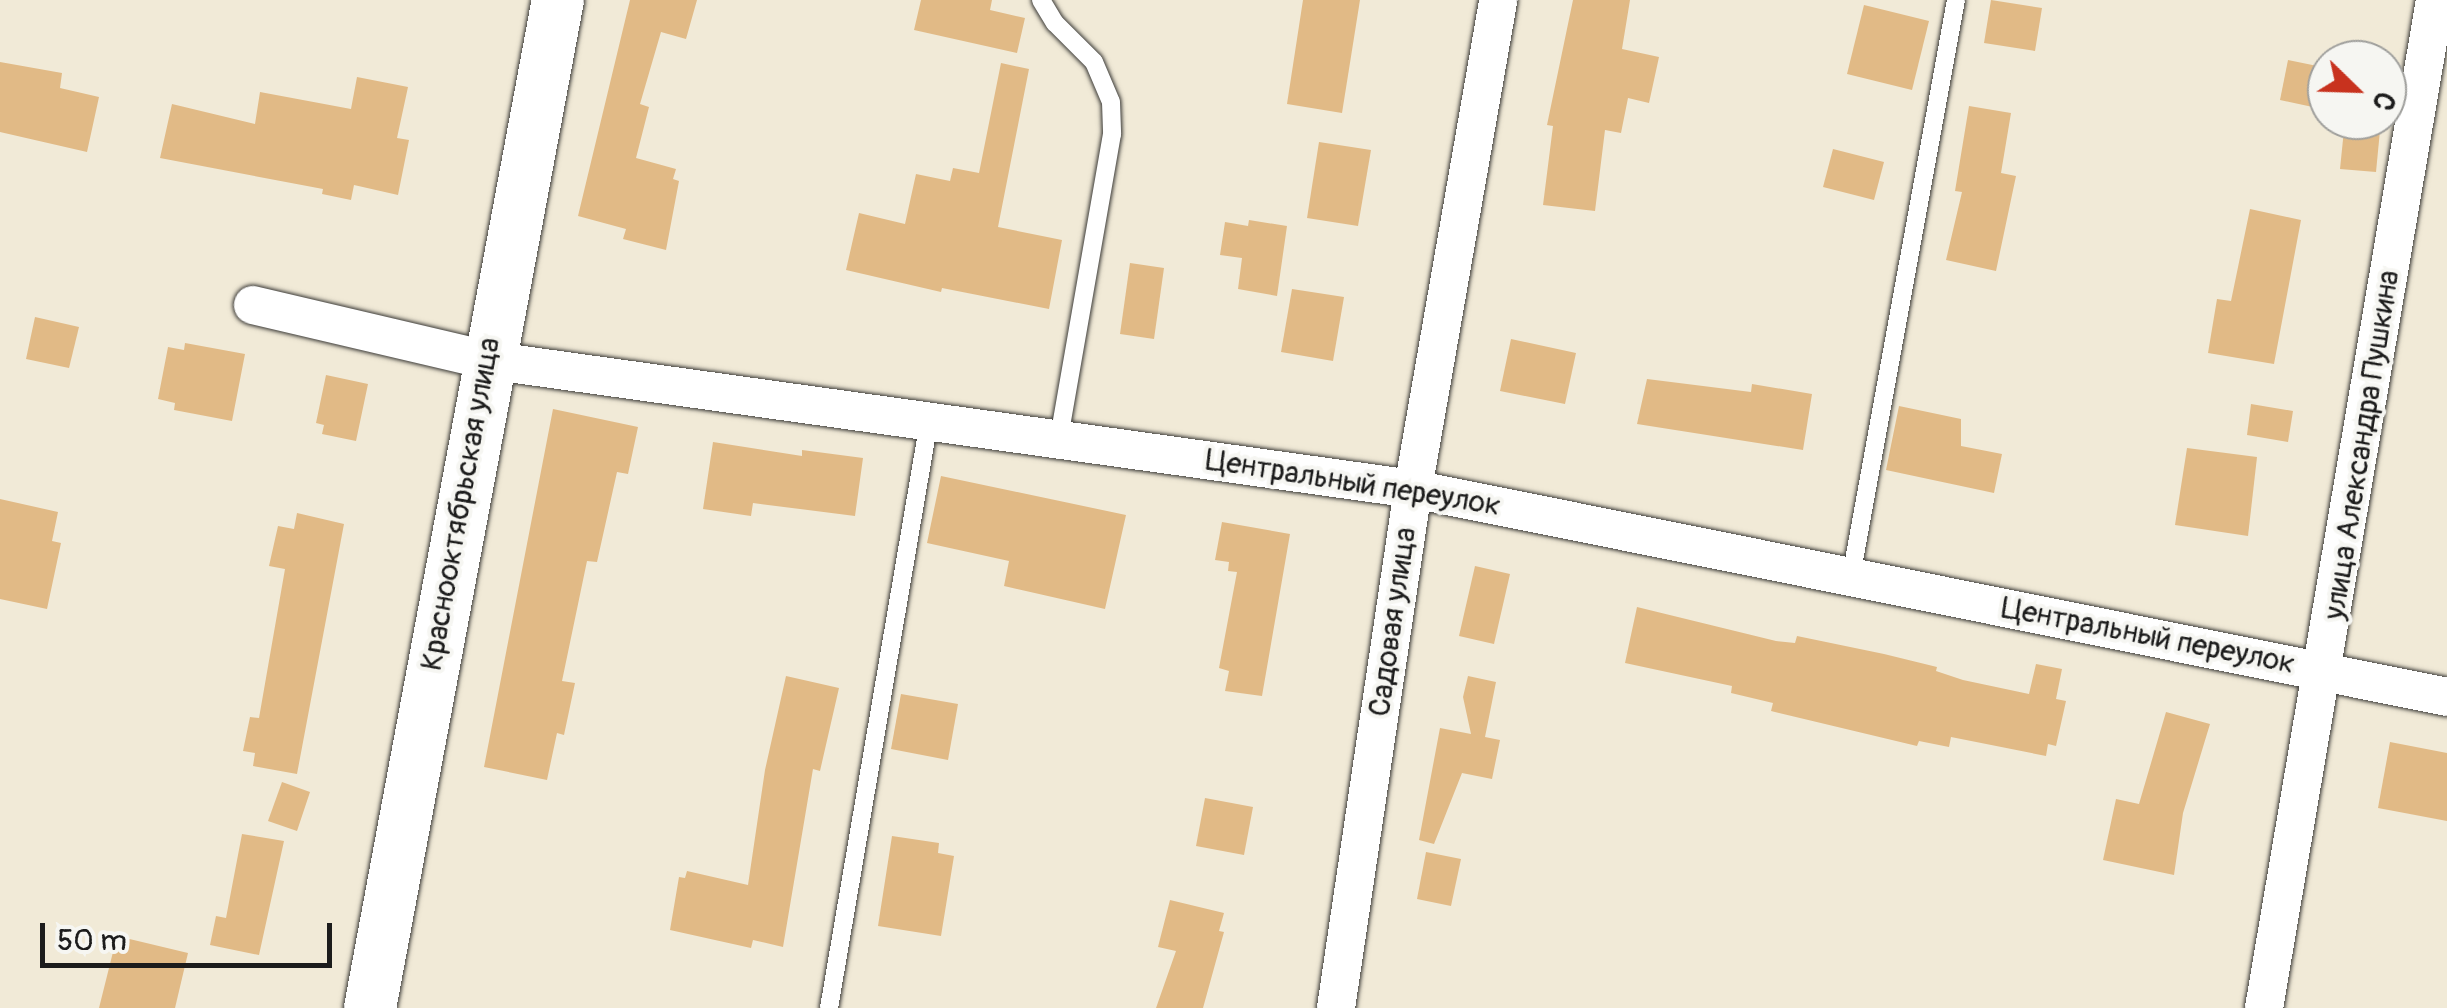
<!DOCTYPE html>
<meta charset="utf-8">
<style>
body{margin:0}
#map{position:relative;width:2447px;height:1008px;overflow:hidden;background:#f1ead7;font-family:Pangolin,sans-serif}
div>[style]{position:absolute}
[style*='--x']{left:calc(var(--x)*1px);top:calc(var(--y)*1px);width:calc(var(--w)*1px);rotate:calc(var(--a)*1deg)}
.building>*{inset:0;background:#e1ba86}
.roads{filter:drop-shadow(0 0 2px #3c3b38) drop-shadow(0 0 2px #3c3b38)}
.lane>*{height:18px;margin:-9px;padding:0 9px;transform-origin:9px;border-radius:9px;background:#fff}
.street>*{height:38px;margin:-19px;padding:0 19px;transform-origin:19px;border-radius:19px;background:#fff}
.secondary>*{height:52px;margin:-26px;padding:0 26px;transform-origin:26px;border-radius:26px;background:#fff}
span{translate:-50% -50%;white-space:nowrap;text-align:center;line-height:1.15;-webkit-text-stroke:8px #f6f6f2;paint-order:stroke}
.street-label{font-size:30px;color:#1c1c1c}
.north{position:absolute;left:2307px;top:40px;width:100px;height:100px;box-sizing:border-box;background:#f6f6f2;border:2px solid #9f9f9c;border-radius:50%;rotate:113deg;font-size:28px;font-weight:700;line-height:40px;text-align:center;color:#1c1c1c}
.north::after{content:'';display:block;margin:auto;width:35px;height:45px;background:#c8321e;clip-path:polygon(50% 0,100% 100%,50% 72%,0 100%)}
.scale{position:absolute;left:40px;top:923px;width:292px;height:45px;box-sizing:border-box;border:5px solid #1c1c1c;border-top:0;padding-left:12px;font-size:30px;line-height:35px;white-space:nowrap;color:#1c1c1c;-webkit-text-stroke:8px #f6f6f2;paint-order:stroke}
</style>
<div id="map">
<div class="building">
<div style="clip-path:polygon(630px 0,697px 0,686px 39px,661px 32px,640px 104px,649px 107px,636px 158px,676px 169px,673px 179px,679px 181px,666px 250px,623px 239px,626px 229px,578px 216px)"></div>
<div style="clip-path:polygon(921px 0,992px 0,990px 10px,1025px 18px,1017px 53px,914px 30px)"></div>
<div style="clip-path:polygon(1303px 0,1360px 0,1342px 113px,1287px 104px)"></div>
<div style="clip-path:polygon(1573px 0,1630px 0,1622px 49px,1659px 57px,1649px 103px,1628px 98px,1621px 133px,1605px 130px,1595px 211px,1543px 205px,1553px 126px,1547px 125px)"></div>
<div style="clip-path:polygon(1991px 0,2042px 8px,2035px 51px,1984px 43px)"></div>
<div style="clip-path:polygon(1864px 5px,1929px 21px,1912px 90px,1847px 74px)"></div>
<div style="clip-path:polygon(2288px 60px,2327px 68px,2322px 109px,2280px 100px)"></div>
<div style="clip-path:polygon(0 62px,62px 73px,60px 88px,99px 97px,87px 152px,0 132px)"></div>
<div style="clip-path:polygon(1001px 63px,1029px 69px,998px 227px,1062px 240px,1049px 309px,942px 288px,941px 292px,846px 270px,859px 213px,905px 224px,916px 174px,950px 181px,953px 168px,979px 173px)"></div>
<div style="clip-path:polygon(357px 77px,408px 87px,397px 138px,409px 140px,398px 195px,354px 185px,351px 200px,322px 194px,323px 189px,160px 158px,172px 104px,255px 124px,260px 92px,351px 109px)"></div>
<div style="clip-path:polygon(1969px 106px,2011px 113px,2001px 173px,2016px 176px,1996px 271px,1946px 260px,1962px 192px,1955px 191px)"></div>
<div style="clip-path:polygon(2345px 120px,2381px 120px,2376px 172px,2340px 169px)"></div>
<div style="clip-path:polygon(1319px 142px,1371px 150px,1358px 226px,1307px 218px)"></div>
<div style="clip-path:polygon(1833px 149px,1884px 162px,1874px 200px,1823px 187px)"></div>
<div style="clip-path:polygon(2250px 209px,2301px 220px,2274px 364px,2208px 353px,2217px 299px,2231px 301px)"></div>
<div style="clip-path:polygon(1249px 220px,1287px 226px,1277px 296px,1238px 289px,1242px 258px,1220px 255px,1225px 222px,1248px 226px)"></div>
<div style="clip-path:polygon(1130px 263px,1164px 268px,1154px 339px,1120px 334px)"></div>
<div style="clip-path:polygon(1292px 289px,1344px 297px,1333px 361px,1281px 352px)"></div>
<div style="clip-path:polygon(35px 317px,79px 327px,69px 368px,26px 359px)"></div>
<div style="clip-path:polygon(1511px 339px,1576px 353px,1565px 404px,1500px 391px)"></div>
<div style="clip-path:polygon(185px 343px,245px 354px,232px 421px,174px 410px,175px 403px,158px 399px,168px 347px,184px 350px)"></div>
<div style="clip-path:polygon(326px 375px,368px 384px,356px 441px,322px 434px,324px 425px,316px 423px)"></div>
<div style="clip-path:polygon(1647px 379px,1751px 392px,1752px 384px,1812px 394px,1803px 450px,1637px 424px)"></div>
<div style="clip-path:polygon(2251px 404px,2293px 411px,2288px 442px,2247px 435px)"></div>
<div style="clip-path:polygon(1899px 406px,1961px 419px,1961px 446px,2002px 454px,1994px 493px,1886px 470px)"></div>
<div style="clip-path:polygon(553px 409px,638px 427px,628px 474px,617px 472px,597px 562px,587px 561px,562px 681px,575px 683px,564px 735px,557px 733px,547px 780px,484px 767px)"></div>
<div style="clip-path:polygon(713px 442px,802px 456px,802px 450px,863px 458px,855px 516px,753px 503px,751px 516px,703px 509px)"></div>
<div style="clip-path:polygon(2187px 448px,2257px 457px,2248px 536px,2175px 525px)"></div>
<div style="clip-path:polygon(941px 476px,1126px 515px,1105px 609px,1004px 586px,1009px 561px,927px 543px)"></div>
<div style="clip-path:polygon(0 499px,58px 512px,52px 541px,61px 543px,47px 609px,0 599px)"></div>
<div style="clip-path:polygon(297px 513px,344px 524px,297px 774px,253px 766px,255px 753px,243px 751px,250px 717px,259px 718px,285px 569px,269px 566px,278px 526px,294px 529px)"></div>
<div style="clip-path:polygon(1222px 522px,1290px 534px,1262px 696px,1225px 691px,1229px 671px,1219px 668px,1237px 572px,1228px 571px,1229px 562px,1215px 560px)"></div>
<div style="clip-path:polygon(1475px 566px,1510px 574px,1494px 644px,1459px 636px)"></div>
<div style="clip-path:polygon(1637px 607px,1776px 641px,1795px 643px,1797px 636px,1884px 654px,1937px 667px,1936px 671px,1963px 680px,2029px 694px,2036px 664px,2062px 669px,2056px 699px,2066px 701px,2056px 746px,2048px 744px,2046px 756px,1951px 737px,1949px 747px,1919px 741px,1917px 746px,1771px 711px,1773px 703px,1731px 693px,1732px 686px,1625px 663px)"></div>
<div style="clip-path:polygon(786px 676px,839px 688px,820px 771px,813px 769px,783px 947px,753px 940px,751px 948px,670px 930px,679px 877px,685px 878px,687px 871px,748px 885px,765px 770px)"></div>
<div style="clip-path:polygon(1468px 676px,1496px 682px,1485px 737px,1500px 740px,1492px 779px,1462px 773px,1434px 844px,1419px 840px,1440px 728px,1471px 734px,1463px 697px)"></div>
<div style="clip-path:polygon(901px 694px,958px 704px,948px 760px,891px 749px)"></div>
<div style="clip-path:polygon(2166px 712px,2210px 724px,2183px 813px,2174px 875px,2103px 860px,2116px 799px,2139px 804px)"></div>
<div style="clip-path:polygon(2390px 742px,2447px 753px,2447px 821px,2378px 808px)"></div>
<div style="clip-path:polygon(282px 782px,310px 792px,297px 831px,268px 821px)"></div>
<div style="clip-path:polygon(1205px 798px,1253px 807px,1244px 855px,1196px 846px)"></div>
<div style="clip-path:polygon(242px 834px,284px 841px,259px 955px,210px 945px,216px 916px,226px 918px)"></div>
<div style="clip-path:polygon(892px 836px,939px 843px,938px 853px,954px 856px,941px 936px,878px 926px)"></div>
<div style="clip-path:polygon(1426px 852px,1461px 859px,1451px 906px,1417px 899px)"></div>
<div style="clip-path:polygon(1170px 900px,1224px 913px,1219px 931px,1224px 932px,1203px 1008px,1156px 1008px,1176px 951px,1158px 947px)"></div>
<div style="clip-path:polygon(117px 936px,188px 953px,175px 1008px,99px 1008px)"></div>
</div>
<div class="roads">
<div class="lane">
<div style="--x:1041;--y:0;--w:27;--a:59"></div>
<div style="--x:1055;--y:23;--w:55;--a:45"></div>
<div style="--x:1094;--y:62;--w:43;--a:67"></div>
<div style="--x:1111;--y:102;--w:32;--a:88"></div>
<div style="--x:1112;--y:134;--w:309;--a:99.9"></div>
<div style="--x:1851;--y:577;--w:586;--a:-79.69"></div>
<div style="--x:829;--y:1008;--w:595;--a:-80.33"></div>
</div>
<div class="street">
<div style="--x:253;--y:305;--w:240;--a:13.2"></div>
<div style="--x:487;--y:360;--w:935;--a:7.93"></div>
<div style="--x:1413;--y:489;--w:1055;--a:11.37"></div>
<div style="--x:1336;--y:1008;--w:525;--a:-81.56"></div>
<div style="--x:1413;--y:489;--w:496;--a:-80.1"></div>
<div style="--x:2264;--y:1008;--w:1022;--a:-80.37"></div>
</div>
<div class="secondary">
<div style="--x:370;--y:1008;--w:1025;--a:-79.44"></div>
</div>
</div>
<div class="street-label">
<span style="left:2362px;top:445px;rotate:-81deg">улица Александра Пушкина</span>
<span style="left:1353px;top:483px;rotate:9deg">Центральный переулок</span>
<span style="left:461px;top:504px;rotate:-80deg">Краснооктябрьская улица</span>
<span style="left:1393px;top:622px;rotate:-82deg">Садовая улица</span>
<span style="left:2148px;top:636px;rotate:11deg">Центральный переулок</span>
</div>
<div class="north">С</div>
<div class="scale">50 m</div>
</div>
